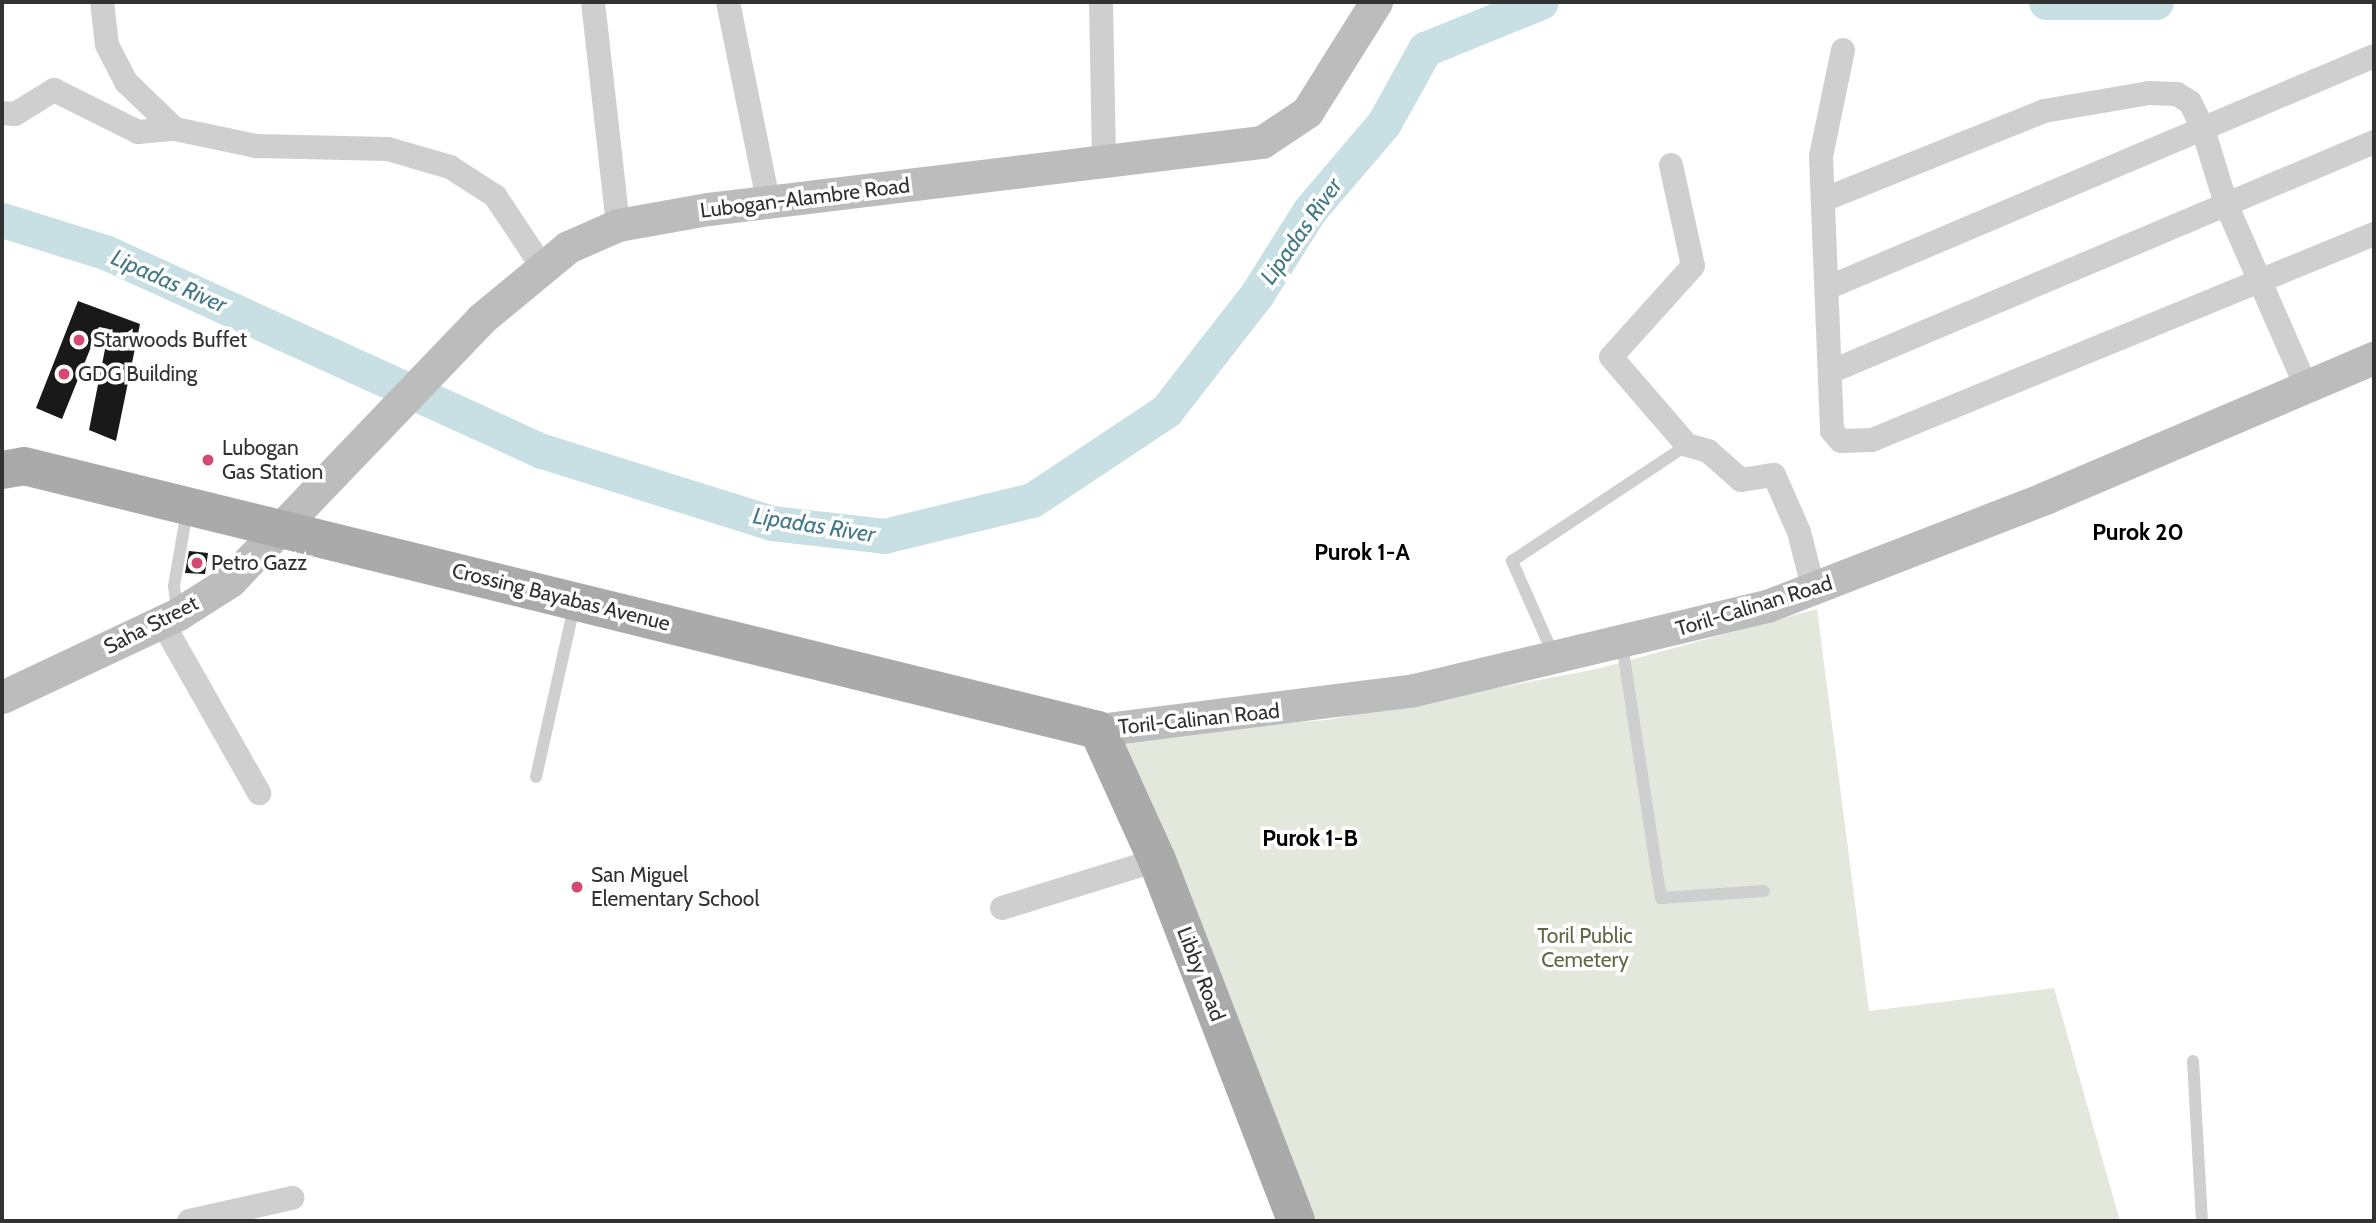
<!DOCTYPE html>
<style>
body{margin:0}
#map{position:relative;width:2376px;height:1223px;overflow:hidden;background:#fff;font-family:Cabin,sans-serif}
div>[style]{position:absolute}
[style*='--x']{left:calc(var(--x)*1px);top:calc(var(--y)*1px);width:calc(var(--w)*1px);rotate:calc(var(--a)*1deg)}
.green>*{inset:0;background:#e4e8dc}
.river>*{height:35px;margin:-17.5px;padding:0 17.5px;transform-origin:17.5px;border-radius:17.5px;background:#c8e0e4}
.building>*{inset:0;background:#191919}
.lane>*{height:12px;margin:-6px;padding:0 6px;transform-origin:6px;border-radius:6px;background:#cfcfcf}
.street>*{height:24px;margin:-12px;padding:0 12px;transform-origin:12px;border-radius:12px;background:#cfcfcf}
.secondary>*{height:33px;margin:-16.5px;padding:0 16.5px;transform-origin:16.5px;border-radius:16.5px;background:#bcbcbc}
.primary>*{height:38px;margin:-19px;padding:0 19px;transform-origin:19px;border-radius:19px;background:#aaa}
.dots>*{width:19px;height:19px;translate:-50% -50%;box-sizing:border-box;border:4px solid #fff;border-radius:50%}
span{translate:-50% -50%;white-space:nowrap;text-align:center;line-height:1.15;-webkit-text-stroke:7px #fff;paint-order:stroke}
.street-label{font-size:21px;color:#323232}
.poi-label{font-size:21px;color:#323232}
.left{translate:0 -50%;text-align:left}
.park-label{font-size:21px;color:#5d6a43}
.water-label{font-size:23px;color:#447a87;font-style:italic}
.neighbourhood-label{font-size:23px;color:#000;font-weight:700}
.frame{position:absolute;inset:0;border:4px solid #323232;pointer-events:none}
</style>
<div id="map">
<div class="green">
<div style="clip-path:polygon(1817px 609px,1869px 1011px,2054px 988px,2120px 1221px,1317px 1221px,1117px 735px,1327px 720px,1597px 669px)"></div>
</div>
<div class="river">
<div style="--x:2046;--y:2;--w:110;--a:0"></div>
<div style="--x:2;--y:220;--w:108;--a:17.3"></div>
<div style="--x:105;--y:252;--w:480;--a:24.5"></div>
<div style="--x:542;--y:451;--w:241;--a:17.4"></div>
<div style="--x:772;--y:523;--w:113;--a:6.6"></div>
<div style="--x:884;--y:536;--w:152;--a:-13.7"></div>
<div style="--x:1032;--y:500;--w:161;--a:-33.6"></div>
<div style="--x:1166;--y:411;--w:148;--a:-52.1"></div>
<div style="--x:1257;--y:294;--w:99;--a:-57.8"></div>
<div style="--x:1310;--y:210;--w:114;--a:-49.6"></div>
<div style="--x:1384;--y:123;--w:85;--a:-61"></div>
<div style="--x:1425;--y:49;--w:125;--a:-22.1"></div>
</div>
<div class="building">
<div style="clip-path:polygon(78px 301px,140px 324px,116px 441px,89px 430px,109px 329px,99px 327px,62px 419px,36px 408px)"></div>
<div style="clip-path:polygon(189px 551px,208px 553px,205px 574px,185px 573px)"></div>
</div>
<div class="lane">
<div style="--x:177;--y:610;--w:24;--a:-97"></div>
<div style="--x:174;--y:586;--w:76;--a:-80.2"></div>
<div style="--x:1622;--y:644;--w:257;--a:81.3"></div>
<div style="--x:1661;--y:898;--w:103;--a:-3.9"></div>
<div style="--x:1554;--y:656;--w:104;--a:-113.9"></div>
<div style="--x:1512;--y:561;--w:210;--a:-33.5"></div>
<div style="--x:536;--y:777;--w:174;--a:-77.4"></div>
<div style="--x:2193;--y:1061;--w:160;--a:86.8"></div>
</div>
<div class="street">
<div style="--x:102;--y:2;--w:43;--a:83.4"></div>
<div style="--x:107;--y:45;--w:42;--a:62.8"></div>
<div style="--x:126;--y:82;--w:68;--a:43.8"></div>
<div style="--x:175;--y:129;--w:83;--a:11.9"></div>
<div style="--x:256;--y:146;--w:132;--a:1.3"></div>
<div style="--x:388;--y:149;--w:65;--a:16.2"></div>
<div style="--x:450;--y:167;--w:54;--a:32.8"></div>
<div style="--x:495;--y:196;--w:83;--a:56.3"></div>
<div style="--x:593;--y:2;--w:224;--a:83.6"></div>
<div style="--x:728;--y:2;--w:203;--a:78.6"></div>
<div style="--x:1101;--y:2;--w:161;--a:88.9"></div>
<div style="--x:1843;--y:50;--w:108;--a:101.7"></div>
<div style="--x:1821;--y:156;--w:275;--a:87.7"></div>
<div style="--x:1832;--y:431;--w:13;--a:48"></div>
<div style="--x:1841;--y:441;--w:31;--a:-2"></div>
<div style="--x:1872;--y:440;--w:543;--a:-22.31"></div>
<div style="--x:2;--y:113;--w:13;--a:4"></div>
<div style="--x:15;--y:114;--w:46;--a:-31.6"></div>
<div style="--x:54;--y:90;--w:94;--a:26.6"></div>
<div style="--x:138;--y:132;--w:37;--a:-5"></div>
<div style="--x:1671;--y:165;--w:103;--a:77.7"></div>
<div style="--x:1693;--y:266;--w:122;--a:132"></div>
<div style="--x:1611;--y:357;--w:116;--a:49.2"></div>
<div style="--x:1687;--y:445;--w:22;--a:16"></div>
<div style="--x:1708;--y:451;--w:44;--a:41.3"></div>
<div style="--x:1741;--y:480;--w:33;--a:-9"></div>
<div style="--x:1774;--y:475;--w:62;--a:66.3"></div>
<div style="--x:1799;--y:532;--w:61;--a:75.7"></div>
<div style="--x:1823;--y:200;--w:238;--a:-21.9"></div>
<div style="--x:2044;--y:111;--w:107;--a:-9.7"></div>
<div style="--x:2149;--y:93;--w:28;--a:2"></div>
<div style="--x:2177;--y:94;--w:15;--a:32"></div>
<div style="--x:2190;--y:102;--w:30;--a:64"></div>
<div style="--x:2203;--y:129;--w:78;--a:73"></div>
<div style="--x:2226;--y:204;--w:199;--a:66.3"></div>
<div style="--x:1827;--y:288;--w:594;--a:-22.98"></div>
<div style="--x:1830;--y:372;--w:591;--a:-22.92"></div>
<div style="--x:162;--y:622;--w:197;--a:60.4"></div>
<div style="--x:1002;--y:908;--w:162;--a:-17.2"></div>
<div style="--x:189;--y:1221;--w:106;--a:-12.6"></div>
</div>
<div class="secondary">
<div style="--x:2;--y:697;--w:195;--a:-25.2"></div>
<div style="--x:178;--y:614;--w:62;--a:-32.4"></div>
<div style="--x:230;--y:581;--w:363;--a:-46.2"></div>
<div style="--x:481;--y:319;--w:113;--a:-39.6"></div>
<div style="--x:568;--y:247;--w:55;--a:-23.7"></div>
<div style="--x:618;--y:225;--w:91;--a:-10.1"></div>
<div style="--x:708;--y:209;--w:558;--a:-6.9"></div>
<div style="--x:1262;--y:142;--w:54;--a:-33.7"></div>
<div style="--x:1307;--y:112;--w:130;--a:-57.9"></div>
<div style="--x:1098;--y:730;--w:319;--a:-7.2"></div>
<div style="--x:1414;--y:690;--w:363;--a:-13.4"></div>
<div style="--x:1767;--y:606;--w:298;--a:-21.2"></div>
<div style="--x:2045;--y:498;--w:358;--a:-23.1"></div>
</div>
<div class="primary">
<div style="--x:2;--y:470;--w:22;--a:-10"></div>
<div style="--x:24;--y:466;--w:1106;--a:13.81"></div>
<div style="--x:1098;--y:730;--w:143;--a:65.6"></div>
<div style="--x:1157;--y:860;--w:387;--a:68.9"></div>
</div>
<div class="dots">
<div style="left:79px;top:340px;background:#d44971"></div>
<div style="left:64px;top:374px;background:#d44971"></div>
<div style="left:208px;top:460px;background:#d44971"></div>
<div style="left:197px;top:563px;background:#d44971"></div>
<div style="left:577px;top:887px;background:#d44971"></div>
</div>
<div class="street-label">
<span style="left:805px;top:198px;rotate:-7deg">Lubogan-Alambre Road</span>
<span style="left:561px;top:597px;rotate:14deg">Crossing Bayabas Avenue</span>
<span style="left:1754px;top:606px;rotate:-17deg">Toril-Calinan Road</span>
<span style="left:151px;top:625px;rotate:-27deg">Saha Street</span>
<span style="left:1199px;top:719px;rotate:-6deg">Toril-Calinan Road</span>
<span style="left:1201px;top:974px;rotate:69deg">Libby Road</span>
</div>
<div class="poi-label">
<span class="left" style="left:93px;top:340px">Starwoods Buffet</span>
<span class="left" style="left:78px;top:374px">GDG Building</span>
<span class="left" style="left:222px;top:460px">Lubogan<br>Gas Station</span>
<span class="left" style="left:211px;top:563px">Petro Gazz</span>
<span class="left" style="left:591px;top:887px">San Miguel<br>Elementary School</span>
</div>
<div class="park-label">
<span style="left:1585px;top:948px">Toril Public<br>Cemetery</span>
</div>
<div class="water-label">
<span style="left:1301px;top:231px;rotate:-55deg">Lipadas River</span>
<span style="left:169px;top:281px;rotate:24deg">Lipadas River</span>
<span style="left:814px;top:525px;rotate:9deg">Lipadas River</span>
</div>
<div class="neighbourhood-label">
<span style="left:2138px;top:532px">Purok 20</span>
<span style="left:1362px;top:552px">Purok 1-A</span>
<span style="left:1310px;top:838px">Purok 1-B</span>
</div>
<div class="frame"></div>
</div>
